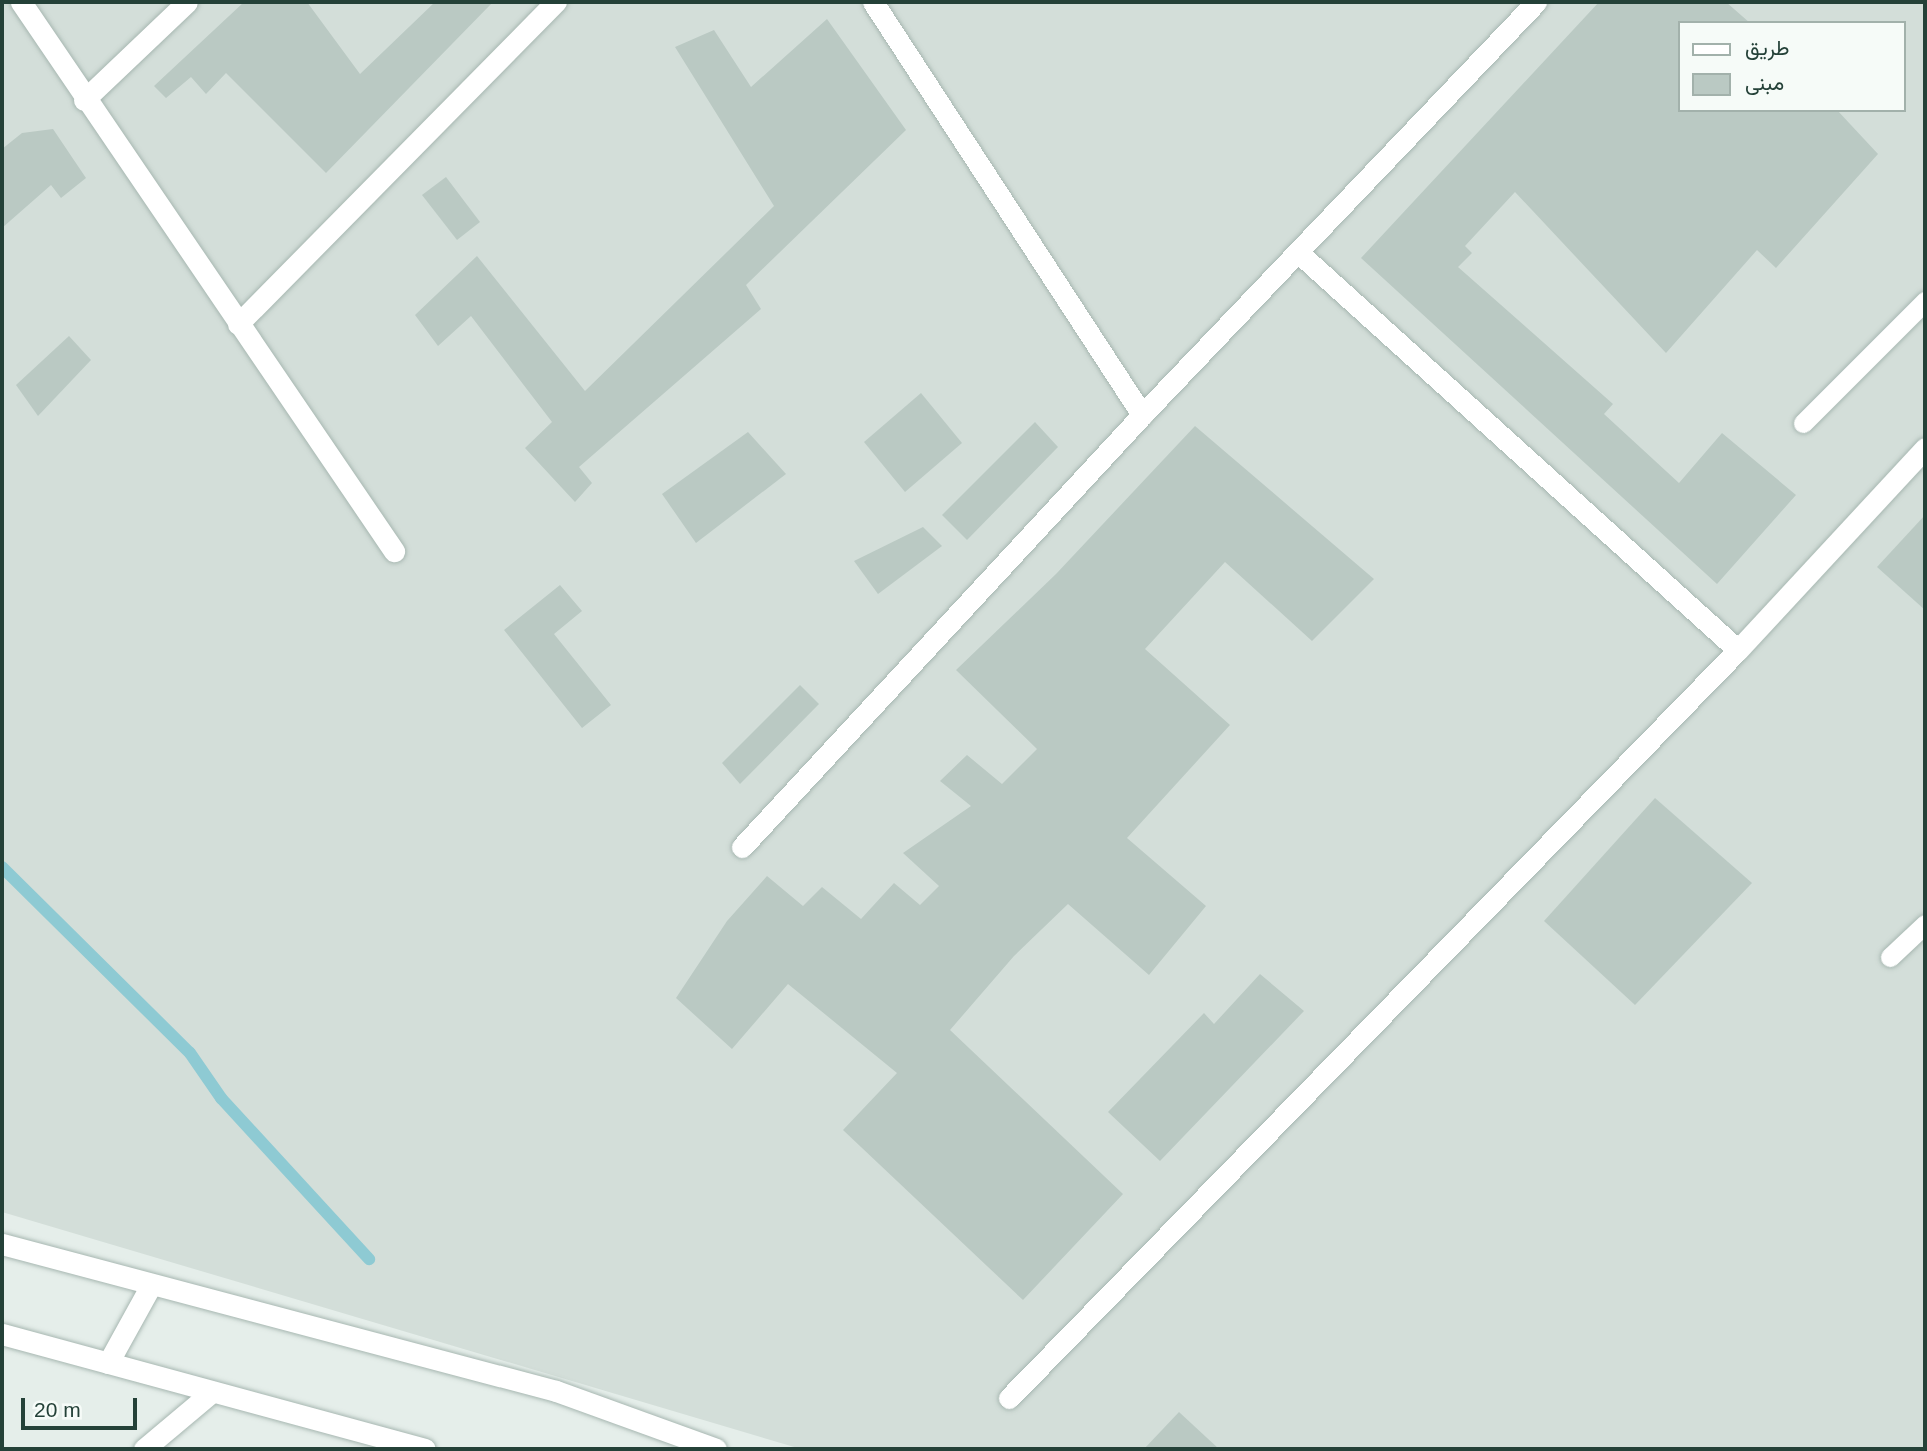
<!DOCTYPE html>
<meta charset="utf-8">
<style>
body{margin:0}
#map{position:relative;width:1927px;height:1451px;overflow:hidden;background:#e5eeea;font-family:Arial,Vazirmatn,sans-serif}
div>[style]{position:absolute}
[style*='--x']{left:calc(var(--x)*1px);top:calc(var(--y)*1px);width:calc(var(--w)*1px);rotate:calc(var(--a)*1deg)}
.built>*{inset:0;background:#d3ded9}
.stream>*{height:12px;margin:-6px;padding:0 6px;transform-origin:6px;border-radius:6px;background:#8ecad3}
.building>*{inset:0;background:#bac9c3}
.roads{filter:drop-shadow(0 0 2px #a7b7b1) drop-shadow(0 0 2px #a7b7b1)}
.service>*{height:19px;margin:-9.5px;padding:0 9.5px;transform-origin:9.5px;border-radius:9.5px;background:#fff}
.minor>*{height:21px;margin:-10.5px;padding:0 10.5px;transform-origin:10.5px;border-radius:10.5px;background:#fff}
.tertiary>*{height:21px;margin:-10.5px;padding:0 10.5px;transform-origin:10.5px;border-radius:10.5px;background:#fff}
span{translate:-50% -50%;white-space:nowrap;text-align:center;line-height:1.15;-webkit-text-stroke:7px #f6fbf8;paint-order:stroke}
.frame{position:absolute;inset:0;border:4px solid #244138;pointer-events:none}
.legend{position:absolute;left:1678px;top:21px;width:228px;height:91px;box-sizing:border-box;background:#f6fbf8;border:2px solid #a2b1ab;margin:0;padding:9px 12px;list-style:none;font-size:21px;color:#244138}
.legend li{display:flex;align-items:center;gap:14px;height:35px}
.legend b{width:35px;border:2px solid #a2b1ab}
.scale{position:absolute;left:21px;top:1398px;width:116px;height:32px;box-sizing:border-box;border:4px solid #244138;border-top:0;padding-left:9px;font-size:21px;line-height:24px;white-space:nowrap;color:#244138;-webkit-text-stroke:5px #f6fbf8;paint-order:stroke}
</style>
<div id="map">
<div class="built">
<div style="clip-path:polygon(evenodd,2px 2px,1925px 2px,1925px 1449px,801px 1449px,2px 1212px,2px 2px,1680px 23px,1904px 23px,1904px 110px,1680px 110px,1680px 23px)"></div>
</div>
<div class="stream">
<div style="--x:2;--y:867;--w:264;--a:44.7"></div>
<div style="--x:190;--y:1053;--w:55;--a:55.4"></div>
<div style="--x:221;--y:1098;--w:219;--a:47.4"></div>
</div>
<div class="building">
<div style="clip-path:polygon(244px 2px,307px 2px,360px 74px,435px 2px,493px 2px,326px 173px,226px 73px,206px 94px,191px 77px,166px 98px,154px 86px)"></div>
<div style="clip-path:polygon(1599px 2px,1726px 2px,1750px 23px,1680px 23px,1680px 110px,1837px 110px,1878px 154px,1776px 268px,1757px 250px,1666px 353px,1515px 192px,1465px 246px,1472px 253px,1458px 267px,1613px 404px,1604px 414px,1679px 483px,1722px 433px,1796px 495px,1717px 584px,1361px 258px)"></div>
<div style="clip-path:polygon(827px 19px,906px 130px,746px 285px,761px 309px,579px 467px,592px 483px,575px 502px,525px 448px,552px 422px,471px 316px,438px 346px,415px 315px,477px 256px,585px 391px,774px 206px,675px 47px,714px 30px,751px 87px)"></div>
<div style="clip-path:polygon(53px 129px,86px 178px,61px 198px,51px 185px,2px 228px,2px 149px,22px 133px)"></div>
<div style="clip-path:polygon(446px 177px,480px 222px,457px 240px,422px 195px)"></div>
<div style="clip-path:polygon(69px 336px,91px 360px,38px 416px,16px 385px)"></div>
<div style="clip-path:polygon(921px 393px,962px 443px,905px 492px,864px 442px)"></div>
<div style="clip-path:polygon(1035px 422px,1058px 447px,967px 540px,942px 515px)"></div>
<div style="clip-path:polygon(1195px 426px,1374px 579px,1312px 641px,1225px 562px,1145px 649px,1230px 725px,1127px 838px,1206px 906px,1149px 975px,1068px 904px,1014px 956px,950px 1030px,1123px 1194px,1023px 1300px,843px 1130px,897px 1073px,788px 984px,732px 1049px,676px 998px,727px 921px,767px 876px,803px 906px,822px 887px,861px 919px,894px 883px,920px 905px,939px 886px,903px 853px,971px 806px,940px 781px,967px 755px,1002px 784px,1037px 749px,956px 670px,1056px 574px)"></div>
<div style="clip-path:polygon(748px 432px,786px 474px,696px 543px,662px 494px)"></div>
<div style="clip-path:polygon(1925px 515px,1925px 610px,1877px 567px)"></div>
<div style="clip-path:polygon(923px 527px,942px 546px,878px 594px,854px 561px)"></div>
<div style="clip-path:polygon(560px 585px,582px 611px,554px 634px,611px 705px,582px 728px,504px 630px)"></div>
<div style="clip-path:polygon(800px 685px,819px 704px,740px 784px,722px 763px)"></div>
<div style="clip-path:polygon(1655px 798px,1752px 883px,1635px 1005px,1544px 921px)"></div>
<div style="clip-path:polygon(1260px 974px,1304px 1011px,1160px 1161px,1108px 1112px,1204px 1013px,1214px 1024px)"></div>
<div style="clip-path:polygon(1179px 1412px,1219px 1449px,1144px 1449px)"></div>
</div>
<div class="roads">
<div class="service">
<div style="--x:1803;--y:423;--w:173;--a:-45"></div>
<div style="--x:1890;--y:957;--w:48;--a:-43.3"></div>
</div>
<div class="minor">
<div style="--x:21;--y:2;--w:664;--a:55.81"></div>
<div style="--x:873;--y:2;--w:493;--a:56.9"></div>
<div style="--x:84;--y:100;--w:142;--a:-43.6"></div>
<div style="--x:1300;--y:254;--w:590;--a:42.12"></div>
<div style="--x:238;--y:324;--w:453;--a:-45.4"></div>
<div style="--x:742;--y:847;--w:589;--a:-47.2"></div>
<div style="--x:1142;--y:415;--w:571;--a:-46.35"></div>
<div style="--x:1009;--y:1398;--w:1044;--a:-45.74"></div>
<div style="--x:1738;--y:650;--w:275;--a:-47.2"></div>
<div style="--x:144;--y:1449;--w:89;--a:-40"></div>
</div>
<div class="tertiary">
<div style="--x:2;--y:1244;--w:573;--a:14.86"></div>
<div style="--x:556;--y:1391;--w:170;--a:19.9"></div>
<div style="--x:2;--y:1334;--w:438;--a:15.2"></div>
<div style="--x:108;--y:1363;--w:89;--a:-61.1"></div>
</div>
</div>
<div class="frame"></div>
<ul class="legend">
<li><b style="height:9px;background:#fff"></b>طريق</li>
<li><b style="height:19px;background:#bac9c3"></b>مبنى</li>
</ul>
<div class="scale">20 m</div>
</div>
